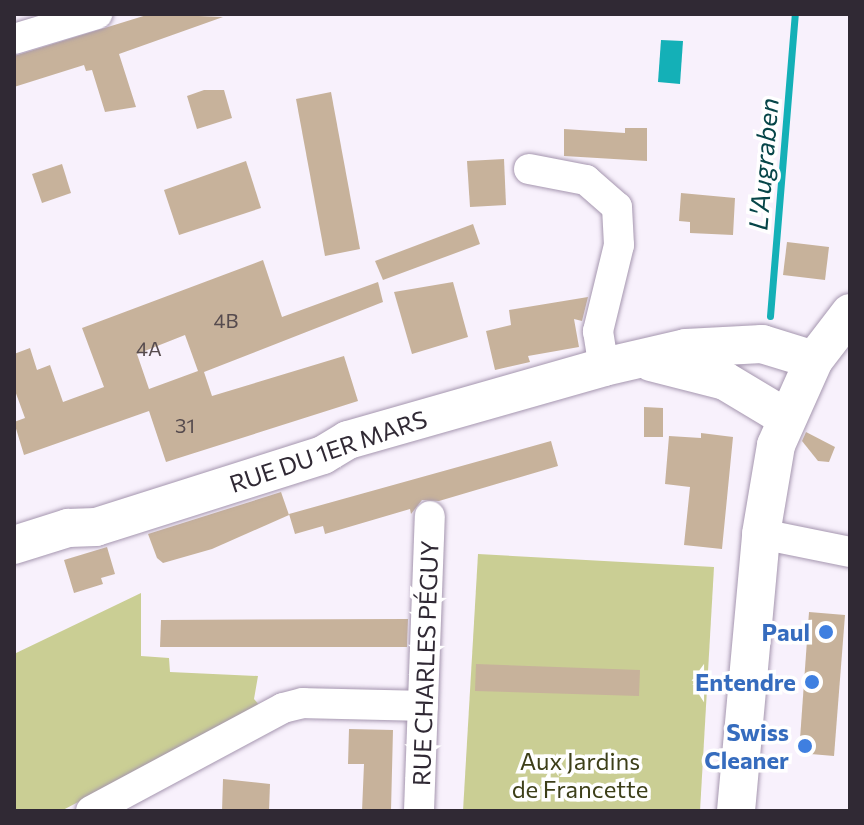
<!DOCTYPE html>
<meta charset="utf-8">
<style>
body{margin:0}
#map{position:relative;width:864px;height:825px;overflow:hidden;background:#f8f1fc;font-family:Commissioner,sans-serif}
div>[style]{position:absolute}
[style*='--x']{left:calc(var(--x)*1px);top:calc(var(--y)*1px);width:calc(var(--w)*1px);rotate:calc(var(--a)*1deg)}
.green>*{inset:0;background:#cace94}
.water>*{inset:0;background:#14b0b7}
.stream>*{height:7px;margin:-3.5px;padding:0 3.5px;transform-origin:3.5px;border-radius:3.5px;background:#14b0b7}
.building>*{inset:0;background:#c7b29b}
.roads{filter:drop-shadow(0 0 2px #a596af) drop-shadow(0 0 2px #a596af)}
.minor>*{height:30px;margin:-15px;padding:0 15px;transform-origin:15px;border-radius:15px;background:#fff}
.major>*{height:38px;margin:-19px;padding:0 19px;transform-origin:19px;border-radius:19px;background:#fff}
.dots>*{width:22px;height:22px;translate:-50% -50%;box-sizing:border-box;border:4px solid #fff;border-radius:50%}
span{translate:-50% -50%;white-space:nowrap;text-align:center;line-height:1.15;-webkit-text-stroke:7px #fff;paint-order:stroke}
.number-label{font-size:20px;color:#564b4e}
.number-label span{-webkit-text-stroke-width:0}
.street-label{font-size:24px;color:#302934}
.shop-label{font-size:24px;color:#366cbe;font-weight:700}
.right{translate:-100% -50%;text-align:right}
.park-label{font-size:24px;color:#3d3f19}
.water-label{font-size:26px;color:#064548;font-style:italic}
.frame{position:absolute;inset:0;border:16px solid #302934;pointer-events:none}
</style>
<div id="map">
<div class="green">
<div style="clip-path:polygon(478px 554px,714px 567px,700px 811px,463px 811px)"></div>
<div style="clip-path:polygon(141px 593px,141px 656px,169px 658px,170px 672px,258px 676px,254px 699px,261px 707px,61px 811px,14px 811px,14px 654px)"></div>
</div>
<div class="water">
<div style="clip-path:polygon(661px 40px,683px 41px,680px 84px,658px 82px)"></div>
</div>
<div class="stream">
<div style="--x:770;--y:316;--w:303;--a:-85.3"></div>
</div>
<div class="building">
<div style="clip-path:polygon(150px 14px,223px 17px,119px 54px,136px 107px,105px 112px,92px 70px,86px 71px,84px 65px,14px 87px,14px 56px)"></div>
<div style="clip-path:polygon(204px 90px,224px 90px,232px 118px,197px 129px,187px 96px)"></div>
<div style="clip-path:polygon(331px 92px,360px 249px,325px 256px,296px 99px)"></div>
<div style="clip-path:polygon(625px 128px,647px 128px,647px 161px,564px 156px,564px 129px,625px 133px)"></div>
<div style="clip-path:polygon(504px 159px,506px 205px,470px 207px,467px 161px)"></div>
<div style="clip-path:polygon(246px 161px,261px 208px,179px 235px,164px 190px)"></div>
<div style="clip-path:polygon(62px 164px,71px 193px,42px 203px,32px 174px)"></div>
<div style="clip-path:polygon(681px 193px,735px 198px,733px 235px,690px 233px,690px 222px,679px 221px)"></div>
<div style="clip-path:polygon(473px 224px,480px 244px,383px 280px,375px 261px)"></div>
<div style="clip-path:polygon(787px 242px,829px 247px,825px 280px,783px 275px)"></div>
<div style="clip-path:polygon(evenodd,263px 260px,282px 317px,378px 282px,383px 302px,204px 372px,212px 396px,344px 356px,358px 401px,166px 462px,149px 411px,24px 455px,14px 422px,25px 418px,14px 388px,14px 354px,30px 348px,37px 370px,50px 365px,63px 402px,104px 387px,82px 328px,263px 260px,185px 335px,198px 371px,149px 389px,137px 354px,185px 335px)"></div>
<div style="clip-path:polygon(453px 282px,468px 337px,412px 354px,394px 292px)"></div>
<div style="clip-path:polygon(588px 297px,582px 321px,574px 319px,579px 347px,528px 356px,530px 362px,495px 370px,486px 331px,511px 325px,509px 310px)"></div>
<div style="clip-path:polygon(644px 407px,663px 408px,663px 437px,644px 437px)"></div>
<div style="clip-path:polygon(806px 432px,835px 447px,829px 462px,818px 461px,802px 441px)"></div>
<div style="clip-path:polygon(701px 433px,733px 437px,722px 549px,684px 545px,690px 487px,665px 484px,669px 436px,701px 438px)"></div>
<div style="clip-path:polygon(551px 441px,558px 466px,439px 501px,422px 500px,411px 514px,410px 509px,325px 534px,323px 526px,295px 534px,289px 514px)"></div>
<div style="clip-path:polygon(281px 492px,289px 515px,212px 549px,163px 563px,157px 558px,148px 534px)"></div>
<div style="clip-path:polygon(107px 547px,115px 574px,101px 578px,103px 584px,74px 593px,64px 560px)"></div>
<div style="clip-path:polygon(809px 612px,845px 615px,834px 756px,799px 753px)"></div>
<div style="clip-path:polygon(408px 619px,407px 647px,160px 647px,161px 620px)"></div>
<div style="clip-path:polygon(476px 664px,640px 670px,639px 696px,475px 691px)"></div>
<div style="clip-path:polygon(349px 729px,393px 730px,391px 811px,362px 811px,364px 764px,348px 764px)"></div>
<div style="clip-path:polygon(223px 779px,270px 784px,269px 811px,222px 811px)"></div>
</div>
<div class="roads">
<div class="minor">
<div style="--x:14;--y:39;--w:87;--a:-16.8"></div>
<div style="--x:529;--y:169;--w:58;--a:10.9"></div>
<div style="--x:586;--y:180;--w:41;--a:41.1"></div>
<div style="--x:617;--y:207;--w:38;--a:87"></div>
<div style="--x:619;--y:245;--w:89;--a:103.7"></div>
<div style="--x:598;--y:331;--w:36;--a:81"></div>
<div style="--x:761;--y:534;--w:91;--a:11.4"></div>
<div style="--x:91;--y:811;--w:218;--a:-28.2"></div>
<div style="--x:283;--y:708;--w:21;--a:-14"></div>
<div style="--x:303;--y:703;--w:120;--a:1.4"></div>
<div style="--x:419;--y:811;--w:295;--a:-87.9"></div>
</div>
<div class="major">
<div style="--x:651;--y:362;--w:76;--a:14.4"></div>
<div style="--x:725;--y:381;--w:70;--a:31"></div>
<div style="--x:14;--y:545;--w:57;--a:-17.5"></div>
<div style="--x:68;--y:528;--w:28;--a:-2"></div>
<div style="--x:96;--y:527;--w:238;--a:-17.6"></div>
<div style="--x:323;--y:455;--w:29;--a:-31"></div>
<div style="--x:348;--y:440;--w:266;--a:-15.9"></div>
<div style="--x:604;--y:367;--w:84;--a:-13"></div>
<div style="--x:686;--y:348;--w:76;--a:-3"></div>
<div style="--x:762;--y:344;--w:54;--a:17.1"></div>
<div style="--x:736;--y:811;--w:278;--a:-84.8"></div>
<div style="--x:761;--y:534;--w:90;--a:-80.4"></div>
<div style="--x:776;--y:445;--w:93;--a:-65.9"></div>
<div style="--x:814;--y:360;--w:59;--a:-52.5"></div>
</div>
</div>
<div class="dots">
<div style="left:826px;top:632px;background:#3f7fe0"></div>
<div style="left:812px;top:682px;background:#3f7fe0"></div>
<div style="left:805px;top:746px;background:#3f7fe0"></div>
</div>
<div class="number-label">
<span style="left:226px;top:320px">4B</span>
<span style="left:149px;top:348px">4A</span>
<span style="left:185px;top:425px">31</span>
</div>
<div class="street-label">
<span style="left:328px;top:451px;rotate:-19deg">RUE DU 1ER MARS</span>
<span style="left:425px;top:663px;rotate:-88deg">RUE CHARLES PÉGUY</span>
</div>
<div class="shop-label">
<span class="right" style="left:810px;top:632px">Paul</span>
<span class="right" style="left:796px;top:682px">Entendre</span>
<span class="right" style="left:789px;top:746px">Swiss<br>Cleaner</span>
</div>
<div class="park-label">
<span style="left:580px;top:775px">Aux Jardins<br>de Francette</span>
</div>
<div class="water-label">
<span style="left:763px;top:164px;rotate:-85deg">L'Augraben</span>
</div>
<div class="frame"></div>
</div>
